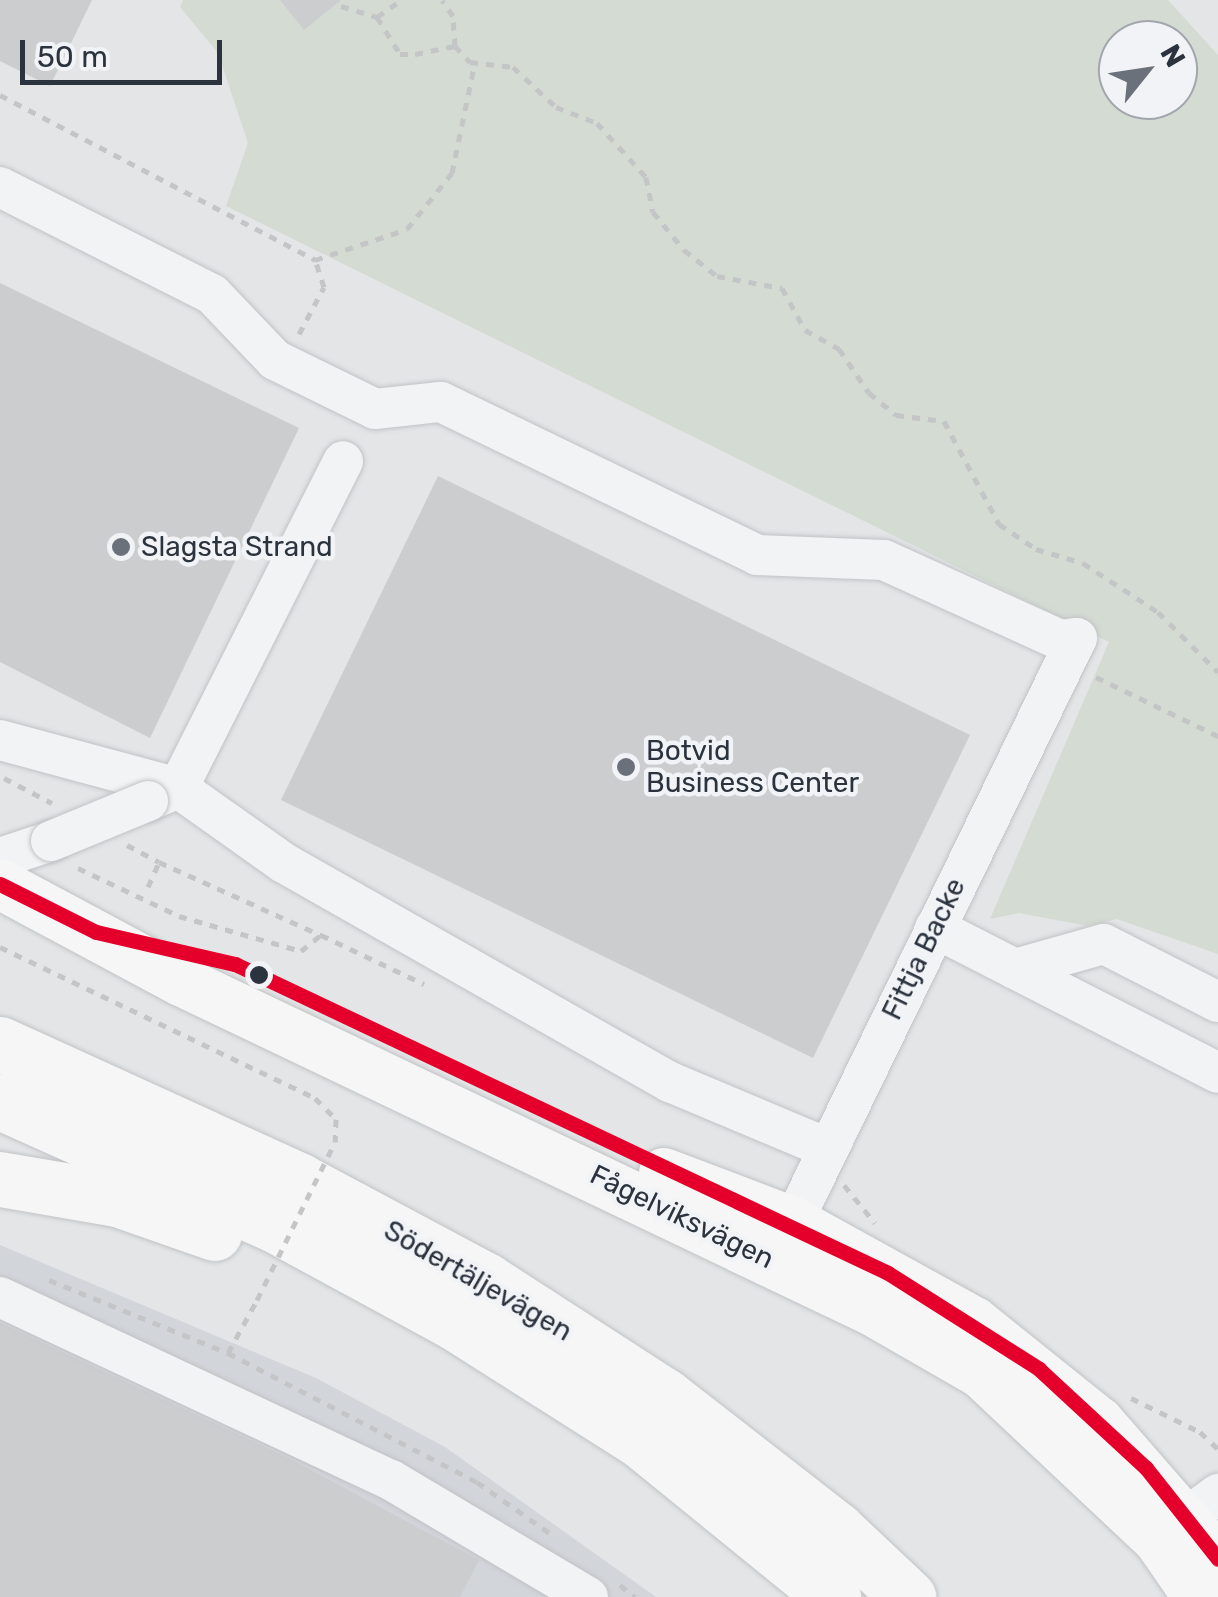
<!DOCTYPE html>
<meta charset="utf-8">
<style>
body{margin:0}
#map{position:relative;width:1218px;height:1597px;overflow:hidden;background:#e3e5e7;font-family:Rubik,sans-serif}
div>[style]{position:absolute}
[style*='--x']{left:calc(var(--x)*1px);top:calc(var(--y)*1px);width:calc(var(--w)*1px);rotate:calc(var(--a)*1deg)}
.built>*{inset:0;background:#d2d5da}
.green>*{inset:0;background:#d4dbd3}
.building>*{inset:0;background:#cbcdcf}
.path>*{height:5px;margin-top:-2.5px;transform-origin:0;background:repeating-linear-gradient(90deg,#c3c5c7 0 8px,transparent 0 16px)}
.roads{filter:drop-shadow(0 0 2px #c1c3c5) drop-shadow(0 0 2px #c1c3c5)}
.minor>*{height:40px;margin:-20px;padding:0 20px;transform-origin:20px;border-radius:20px;background:#f2f3f4}
.major>*{height:50px;margin:-25px;padding:0 25px;transform-origin:25px;border-radius:25px;background:#f6f6f6}
.highway>*{height:55px;margin:-27.5px;padding:0 27.5px;transform-origin:27.5px;border-radius:27.5px;background:#f6f6f6}
.path-bridge>*{height:5px;margin-top:-2.5px;transform-origin:0;background:repeating-linear-gradient(90deg,#c3c5c7 0 8px,transparent 0 16px)}
.bridges{filter:drop-shadow(0 0 2px #c1c3c5) drop-shadow(0 0 2px #c1c3c5)}
.minor-bridge>*{height:40px;margin:-20px;padding:0 20px;transform-origin:20px;border-radius:20px;background:#f2f3f4}
.bus-1>*{height:15px;margin:-7.5px;padding:0 7.5px;transform-origin:7.5px;border-radius:7.5px;background:#e4002b}
.dots>*{width:28px;height:28px;translate:-50% -50%;box-sizing:border-box;border:5px solid #f1f3f6;border-radius:50%}
span{translate:-50% -50%;white-space:nowrap;text-align:center;line-height:1.15;-webkit-text-stroke:9px #f1f3f6;paint-order:stroke}
.poi-label{font-size:28px;color:#2b333f}
.left{translate:0 -50%;text-align:left}
.street-label{font-size:28px;color:#2b333f}
.north{position:absolute;left:1098px;top:20px;width:100px;height:100px;box-sizing:border-box;background:#f1f3f6;border:2px solid #a2a6ad;border-radius:50%;rotate:60deg;font-size:28px;font-weight:700;line-height:40px;text-align:center;color:#2b333f}
.north::after{content:'';display:block;margin:auto;width:35px;height:45px;background:#6b717a;clip-path:polygon(50% 0,100% 100%,50% 72%,0 100%)}
.scale{position:absolute;left:20px;top:40px;width:202px;height:45px;box-sizing:border-box;border:5px solid #2b333f;border-top:0;padding-left:12px;font-size:30px;line-height:35px;white-space:nowrap;color:#2b333f;-webkit-text-stroke:8px #f1f3f6;paint-order:stroke}
</style>
<div id="map">
<div class="built">
<div style="clip-path:polygon(0 1245px,316px 1378px,445px 1447px,656px 1597px,0 1597px)"></div>
</div>
<div class="green">
<div style="clip-path:polygon(evenodd,183px 0,1168px 0,1218px 55px,1218px 954px,1117px 919px,1088px 926px,1019px 913px,990px 919px,1109px 642px,226px 206px,248px 143px,218px 53px,180px 7px,183px 0,1118px 40px,1178px 40px,1178px 100px,1118px 100px,1118px 40px)"></div>
</div>
<div class="building">
<div style="clip-path:polygon(0 0,92px 0,50px 86px,0 61px)"></div>
<div style="clip-path:polygon(280px 0,341px 0,304px 30px)"></div>
<div style="clip-path:polygon(0 283px,299px 428px,150px 738px,0 662px)"></div>
<div style="clip-path:polygon(438px 476px,970px 735px,813px 1058px,281px 800px)"></div>
<div style="clip-path:polygon(0 1323px,292px 1460px,479px 1560px,460px 1597px,0 1597px)"></div>
</div>
<div class="path">
<div style="--x:341;--y:6;--w:38;--a:17"></div>
<div style="--x:377;--y:17;--w:44;--a:58.1"></div>
<div style="--x:400;--y:54;--w:15;--a:0"></div>
<div style="--x:415;--y:54;--w:41;--a:-11.3"></div>
<div style="--x:455;--y:46;--w:30;--a:-94"></div>
<div style="--x:453;--y:16;--w:19;--a:-125"></div>
<div style="--x:377;--y:17;--w:29;--a:-35"></div>
<div style="--x:455;--y:46;--w:22;--a:47"></div>
<div style="--x:470;--y:62;--w:43;--a:6.6"></div>
<div style="--x:513;--y:67;--w:59;--a:42.9"></div>
<div style="--x:556;--y:107;--w:44;--a:21.3"></div>
<div style="--x:597;--y:123;--w:73;--a:47.8"></div>
<div style="--x:646;--y:177;--w:36;--a:79"></div>
<div style="--x:653;--y:212;--w:49;--a:50.8"></div>
<div style="--x:684;--y:250;--w:42;--a:38.2"></div>
<div style="--x:717;--y:276;--w:66;--a:10.5"></div>
<div style="--x:782;--y:288;--w:48;--a:61.3"></div>
<div style="--x:805;--y:330;--w:39;--a:29"></div>
<div style="--x:839;--y:349;--w:53;--a:55.7"></div>
<div style="--x:869;--y:393;--w:35;--a:39"></div>
<div style="--x:896;--y:415;--w:48;--a:7.1"></div>
<div style="--x:944;--y:421;--w:117;--a:61.9"></div>
<div style="--x:999;--y:524;--w:45;--a:34"></div>
<div style="--x:1036;--y:549;--w:49;--a:16.6"></div>
<div style="--x:1083;--y:563;--w:90;--a:33.2"></div>
<div style="--x:1158;--y:612;--w:85;--a:45"></div>
<div style="--x:0;--y:95;--w:356;--a:27.6"></div>
<div style="--x:315;--y:260;--w:97;--a:-18.6"></div>
<div style="--x:407;--y:229;--w:72;--a:-51.2"></div>
<div style="--x:452;--y:173;--w:113;--a:-78.3"></div>
<div style="--x:299;--y:334;--w:53;--a:-62"></div>
<div style="--x:324;--y:287;--w:28;--a:-108"></div>
<div style="--x:1096;--y:677;--w:136;--a:25.8"></div>
<div style="--x:4;--y:778;--w:54;--a:27.5"></div>
<div style="--x:127;--y:845;--w:36;--a:28"></div>
<div style="--x:78;--y:868;--w:112;--a:25.4"></div>
<div style="--x:179;--y:916;--w:127;--a:16"></div>
<div style="--x:301;--y:951;--w:26;--a:-39"></div>
<div style="--x:321;--y:935;--w:114;--a:25.4"></div>
<div style="--x:148;--y:887;--w:27;--a:-66"></div>
<div style="--x:159;--y:862;--w:178;--a:24.3"></div>
<div style="--x:0;--y:947;--w:349;--a:25.6"></div>
<div style="--x:315;--y:1098;--w:30;--a:45"></div>
<div style="--x:336;--y:1119;--w:23;--a:92"></div>
<div style="--x:844;--y:1185;--w:49;--a:50.8"></div>
<div style="--x:49;--y:1280;--w:193;--a:22.2"></div>
<div style="--x:228;--y:1353;--w:280;--a:27.4"></div>
<div style="--x:477;--y:1482;--w:90;--a:35.1"></div>
<div style="--x:228;--y:1353;--w:60;--a:-61.3"></div>
<div style="--x:1131;--y:1398;--w:77;--a:26.2"></div>
<div style="--x:1200;--y:1432;--w:25;--a:43"></div>
<div style="--x:620;--y:1585;--w:19;--a:39"></div>
</div>
<div class="roads">
<div class="minor">
<div style="--x:0;--y:187;--w:237;--a:26.8"></div>
<div style="--x:212;--y:294;--w:91;--a:46.3"></div>
<div style="--x:275;--y:360;--w:111;--a:26.1"></div>
<div style="--x:375;--y:409;--w:66;--a:-6.1"></div>
<div style="--x:441;--y:402;--w:351;--a:25.8"></div>
<div style="--x:757;--y:555;--w:127;--a:2.3"></div>
<div style="--x:884;--y:560;--w:193;--a:24.4"></div>
<div style="--x:1060;--y:640;--w:17;--a:-7"></div>
<div style="--x:0;--y:740;--w:184;--a:15.1"></div>
<div style="--x:178;--y:788;--w:366;--a:-63.2"></div>
<div style="--x:148;--y:801;--w:33;--a:-23"></div>
<div style="--x:178;--y:788;--w:130;--a:35.3"></div>
<div style="--x:284;--y:863;--w:444;--a:29.6"></div>
<div style="--x:670;--y:1082;--w:170;--a:22.8"></div>
<div style="--x:0;--y:858;--w:54;--a:-18.4"></div>
<div style="--x:935;--y:928;--w:318;--a:27.1"></div>
<div style="--x:1015;--y:969;--w:92;--a:-15.7"></div>
<div style="--x:1104;--y:944;--w:128;--a:27"></div>
<div style="--x:780;--y:1249;--w:679;--a:-64.08"></div>
<div style="--x:0;--y:1297;--w:432;--a:25.1"></div>
<div style="--x:391;--y:1480;--w:229;--a:30.7"></div>
<div style="--x:1161;--y:1536;--w:71;--a:-36.4"></div>
</div>
<div class="major">
<div style="--x:0;--y:884;--w:205;--a:28.2"></div>
<div style="--x:181;--y:981;--w:767;--a:25.5"></div>
<div style="--x:873;--y:1311;--w:125;--a:29.9"></div>
<div style="--x:981;--y:1373;--w:243;--a:43.2"></div>
<div style="--x:1158;--y:1539;--w:70;--a:55.4"></div>
<div style="--x:664;--y:1173;--w:138;--a:20.8"></div>
<div style="--x:793;--y:1222;--w:207;--a:28.9"></div>
<div style="--x:974;--y:1322;--w:160;--a:38.7"></div>
<div style="--x:1099;--y:1422;--w:181;--a:49"></div>
</div>
<div class="highway">
<div style="--x:0;--y:1044;--w:330;--a:24.5"></div>
<div style="--x:300;--y:1181;--w:212;--a:28.1"></div>
<div style="--x:487;--y:1281;--w:212;--a:32.9"></div>
<div style="--x:665;--y:1396;--w:218;--a:37.9"></div>
<div style="--x:837;--y:1530;--w:98;--a:43.3"></div>
<div style="--x:0;--y:1102;--w:301;--a:24.1"></div>
<div style="--x:275;--y:1225;--w:207;--a:28.5"></div>
<div style="--x:457;--y:1324;--w:217;--a:32.4"></div>
<div style="--x:640;--y:1440;--w:249;--a:39.1"></div>
<div style="--x:0;--y:1179;--w:119;--a:9.7"></div>
<div style="--x:117;--y:1199;--w:103;--a:19.3"></div>
</div>
</div>
<div class="path-bridge">
<div style="--x:257;--y:1300;--w:176;--a:-63.7"></div>
</div>
<div class="bridges">
<div class="minor-bridge">
<div style="--x:51;--y:841;--w:105;--a:-22.4"></div>
</div>
</div>
<div class="bus-1">
<div style="--x:0;--y:884;--w:107;--a:26.6"></div>
<div style="--x:96;--y:932;--w:143;--a:13"></div>
<div style="--x:235;--y:964;--w:722;--a:25.32"></div>
<div style="--x:888;--y:1273;--w:179;--a:32.4"></div>
<div style="--x:1039;--y:1369;--w:146;--a:42.8"></div>
<div style="--x:1146;--y:1468;--w:116;--a:51.6"></div>
</div>
<div class="dots">
<div style="left:121px;top:547px;background:#6b717a"></div>
<div style="left:626px;top:767px;background:#6b717a"></div>
<div style="left:259px;top:975px;background:#2b333f"></div>
</div>
<div class="poi-label">
<span class="left" style="left:141px;top:547px">Slagsta Strand</span>
<span class="left" style="left:646px;top:767px">Botvid<br>Business Center</span>
</div>
<div class="street-label">
<span style="left:924px;top:949px;rotate:-64deg">Fittja Backe</span>
<span style="left:682px;top:1217px;rotate:26deg">Fågelviksvägen</span>
<span style="left:478px;top:1281px;rotate:30deg">Södertäljevägen</span>
</div>
<div class="north">N</div>
<div class="scale">50 m</div>
</div>
